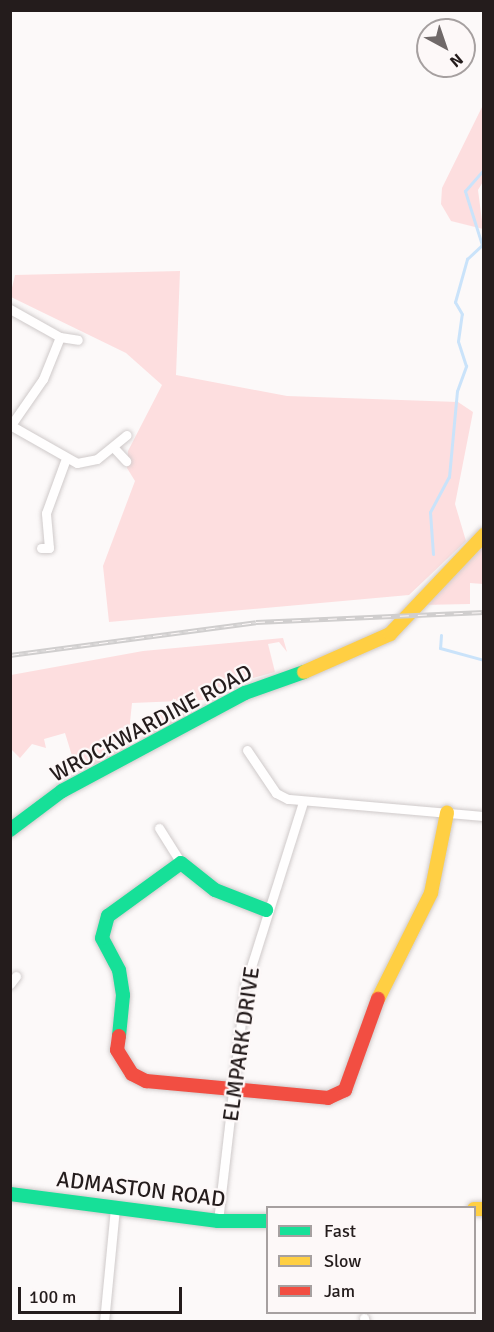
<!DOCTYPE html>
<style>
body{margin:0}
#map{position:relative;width:494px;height:1332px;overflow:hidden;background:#fcf9f9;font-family:Signika,sans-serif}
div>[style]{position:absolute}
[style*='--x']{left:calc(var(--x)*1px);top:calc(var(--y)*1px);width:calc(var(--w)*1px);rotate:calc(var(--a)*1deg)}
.green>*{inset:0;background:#fddedf}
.stream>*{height:3px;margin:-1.5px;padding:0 1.5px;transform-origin:1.5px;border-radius:1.5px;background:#cae3fa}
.roads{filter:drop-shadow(0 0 2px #cfcaca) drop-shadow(0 0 2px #cfcaca)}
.street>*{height:9px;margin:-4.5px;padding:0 4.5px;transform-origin:4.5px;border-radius:4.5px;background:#fffefe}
.fast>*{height:14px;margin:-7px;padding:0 7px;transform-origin:7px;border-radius:7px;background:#16e098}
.slow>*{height:14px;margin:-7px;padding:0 7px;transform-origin:7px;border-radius:7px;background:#ffcf43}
.jam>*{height:14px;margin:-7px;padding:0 7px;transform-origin:7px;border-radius:7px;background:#f24e42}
.rail>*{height:5px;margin-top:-2.5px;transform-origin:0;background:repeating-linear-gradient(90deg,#fdf8f8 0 9px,#d0cece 0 18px);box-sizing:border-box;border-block:2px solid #d0cece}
span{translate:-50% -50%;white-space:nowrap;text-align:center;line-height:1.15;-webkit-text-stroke:4.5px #fdf8f8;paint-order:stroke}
.street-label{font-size:22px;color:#241c1c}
.frame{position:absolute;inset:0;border:12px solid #241c1c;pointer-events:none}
.legend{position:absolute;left:266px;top:1206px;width:210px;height:108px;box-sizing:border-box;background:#fdf8f8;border:2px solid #a6a0a0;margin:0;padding:8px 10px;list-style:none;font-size:18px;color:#241c1c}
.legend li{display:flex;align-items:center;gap:12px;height:30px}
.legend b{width:30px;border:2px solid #a6a0a0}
.north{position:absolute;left:416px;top:18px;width:60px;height:60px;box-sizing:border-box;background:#fdf8f8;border:2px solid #a6a0a0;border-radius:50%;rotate:140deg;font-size:16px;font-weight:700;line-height:24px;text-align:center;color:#241c1c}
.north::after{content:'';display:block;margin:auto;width:21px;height:27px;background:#706969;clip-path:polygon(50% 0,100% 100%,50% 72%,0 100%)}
.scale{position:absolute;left:18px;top:1287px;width:164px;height:27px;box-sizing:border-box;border:3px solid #241c1c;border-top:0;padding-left:8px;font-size:18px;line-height:21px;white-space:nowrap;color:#241c1c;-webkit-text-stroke:4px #fdf8f8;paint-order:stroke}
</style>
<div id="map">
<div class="green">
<div style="clip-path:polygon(483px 42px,484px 180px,478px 190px,483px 229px,451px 221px,441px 204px,442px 188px,483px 105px)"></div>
<div style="clip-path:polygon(180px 271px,176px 375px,287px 396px,458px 402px,473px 412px,455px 504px,466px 541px,409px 595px,109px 622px,103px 566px,135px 481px,127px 468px,128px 451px,162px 385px,126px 353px,11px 297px,11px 292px,15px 275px)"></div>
<div style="clip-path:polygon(483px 543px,483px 584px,470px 583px,470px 604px,421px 605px)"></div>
<div style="clip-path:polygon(283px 638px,287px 652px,279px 642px,268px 644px,275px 672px,213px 689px,204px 700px,132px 703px,127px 751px,77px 772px,65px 733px,44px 739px,46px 748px,32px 744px,20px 758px,11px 749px,11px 675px,143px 651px)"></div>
<div style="clip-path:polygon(200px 712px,199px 717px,141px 744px,153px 715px)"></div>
</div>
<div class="stream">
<div style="--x:433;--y:554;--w:42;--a:-94.1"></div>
<div style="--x:430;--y:512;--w:40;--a:-62"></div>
<div style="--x:449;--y:477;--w:86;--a:-84.7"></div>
<div style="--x:457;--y:391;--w:27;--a:-70"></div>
<div style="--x:466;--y:366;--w:26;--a:-108"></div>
<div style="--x:458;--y:341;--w:27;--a:-82"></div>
<div style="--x:462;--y:314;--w:14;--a:-120"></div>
<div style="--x:455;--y:302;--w:45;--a:-74.4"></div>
<div style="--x:467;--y:259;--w:21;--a:-43"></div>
<div style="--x:482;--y:245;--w:57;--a:-107.5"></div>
<div style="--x:465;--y:191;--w:29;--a:-49"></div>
<div style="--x:441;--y:635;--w:13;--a:94"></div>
<div style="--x:440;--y:648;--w:46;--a:15.3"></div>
</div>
<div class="roads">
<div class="street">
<div style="--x:10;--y:309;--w:57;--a:29.2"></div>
<div style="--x:60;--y:337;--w:18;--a:9"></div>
<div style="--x:10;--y:425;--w:77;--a:29.6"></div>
<div style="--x:77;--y:463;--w:20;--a:-11"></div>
<div style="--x:97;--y:459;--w:38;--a:-39"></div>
<div style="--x:11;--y:425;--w:56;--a:-55.2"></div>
<div style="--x:43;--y:379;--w:45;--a:-68"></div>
<div style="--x:114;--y:448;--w:18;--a:47"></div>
<div style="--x:41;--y:548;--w:8;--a:0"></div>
<div style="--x:49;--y:548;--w:35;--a:-95"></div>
<div style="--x:46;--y:513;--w:55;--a:-69.9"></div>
<div style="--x:247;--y:750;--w:52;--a:56"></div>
<div style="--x:276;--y:793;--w:13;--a:27"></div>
<div style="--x:288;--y:799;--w:197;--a:5"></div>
<div style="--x:159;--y:828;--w:41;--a:57.8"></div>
<div style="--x:10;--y:984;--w:10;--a:-53"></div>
<div style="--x:218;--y:1221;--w:237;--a:-83.4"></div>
<div style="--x:245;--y:986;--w:193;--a:-72.5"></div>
<div style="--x:364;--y:1318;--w:4;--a:76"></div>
<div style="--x:104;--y:1322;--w:115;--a:-84.5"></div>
</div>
<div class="fast">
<div style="--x:10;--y:830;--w:65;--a:-36.9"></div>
<div style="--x:62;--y:791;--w:208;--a:-28.2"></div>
<div style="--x:245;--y:693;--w:63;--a:-19.6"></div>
<div style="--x:119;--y:1036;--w:41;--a:-84.4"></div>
<div style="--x:123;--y:995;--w:25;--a:-99"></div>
<div style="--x:119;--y:970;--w:36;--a:-118"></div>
<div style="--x:102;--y:938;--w:23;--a:-75"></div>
<div style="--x:108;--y:916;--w:90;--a:-36"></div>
<div style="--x:181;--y:863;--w:43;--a:38.5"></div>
<div style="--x:215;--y:890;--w:55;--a:21.4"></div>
<div style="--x:10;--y:1194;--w:210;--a:7.4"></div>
<div style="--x:218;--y:1221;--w:50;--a:0"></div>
</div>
<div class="slow">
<div style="--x:304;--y:672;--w:94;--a:-23.8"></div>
<div style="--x:390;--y:634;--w:137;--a:-46.5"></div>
<div style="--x:378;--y:999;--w:119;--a:-63.4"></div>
<div style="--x:431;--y:893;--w:82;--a:-78.7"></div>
<div style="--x:474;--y:1209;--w:10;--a:0"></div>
</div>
<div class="jam">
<div style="--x:119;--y:1036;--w:14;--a:98"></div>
<div style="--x:117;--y:1050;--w:28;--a:58"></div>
<div style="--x:132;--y:1074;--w:16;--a:27"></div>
<div style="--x:146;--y:1081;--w:183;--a:5.3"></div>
<div style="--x:328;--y:1098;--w:19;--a:-25"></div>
<div style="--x:345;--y:1090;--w:97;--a:-70.1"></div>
</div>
</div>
<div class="rail">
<div style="--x:10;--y:655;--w:248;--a:-7.6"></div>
<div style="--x:256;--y:622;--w:228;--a:-2.5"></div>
</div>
<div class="street-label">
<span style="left:151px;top:723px;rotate:-28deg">WROCKWARDINE ROAD</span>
<span style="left:241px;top:1044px;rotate:-82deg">ELMPARK DRIVE</span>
<span style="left:141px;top:1189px;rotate:7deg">ADMASTON ROAD</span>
</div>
<div class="frame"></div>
<ul class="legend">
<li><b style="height:8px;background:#16e098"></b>Fast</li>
<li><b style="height:8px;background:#ffcf43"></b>Slow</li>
<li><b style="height:8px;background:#f24e42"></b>Jam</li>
</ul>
<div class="north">N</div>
<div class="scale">100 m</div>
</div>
